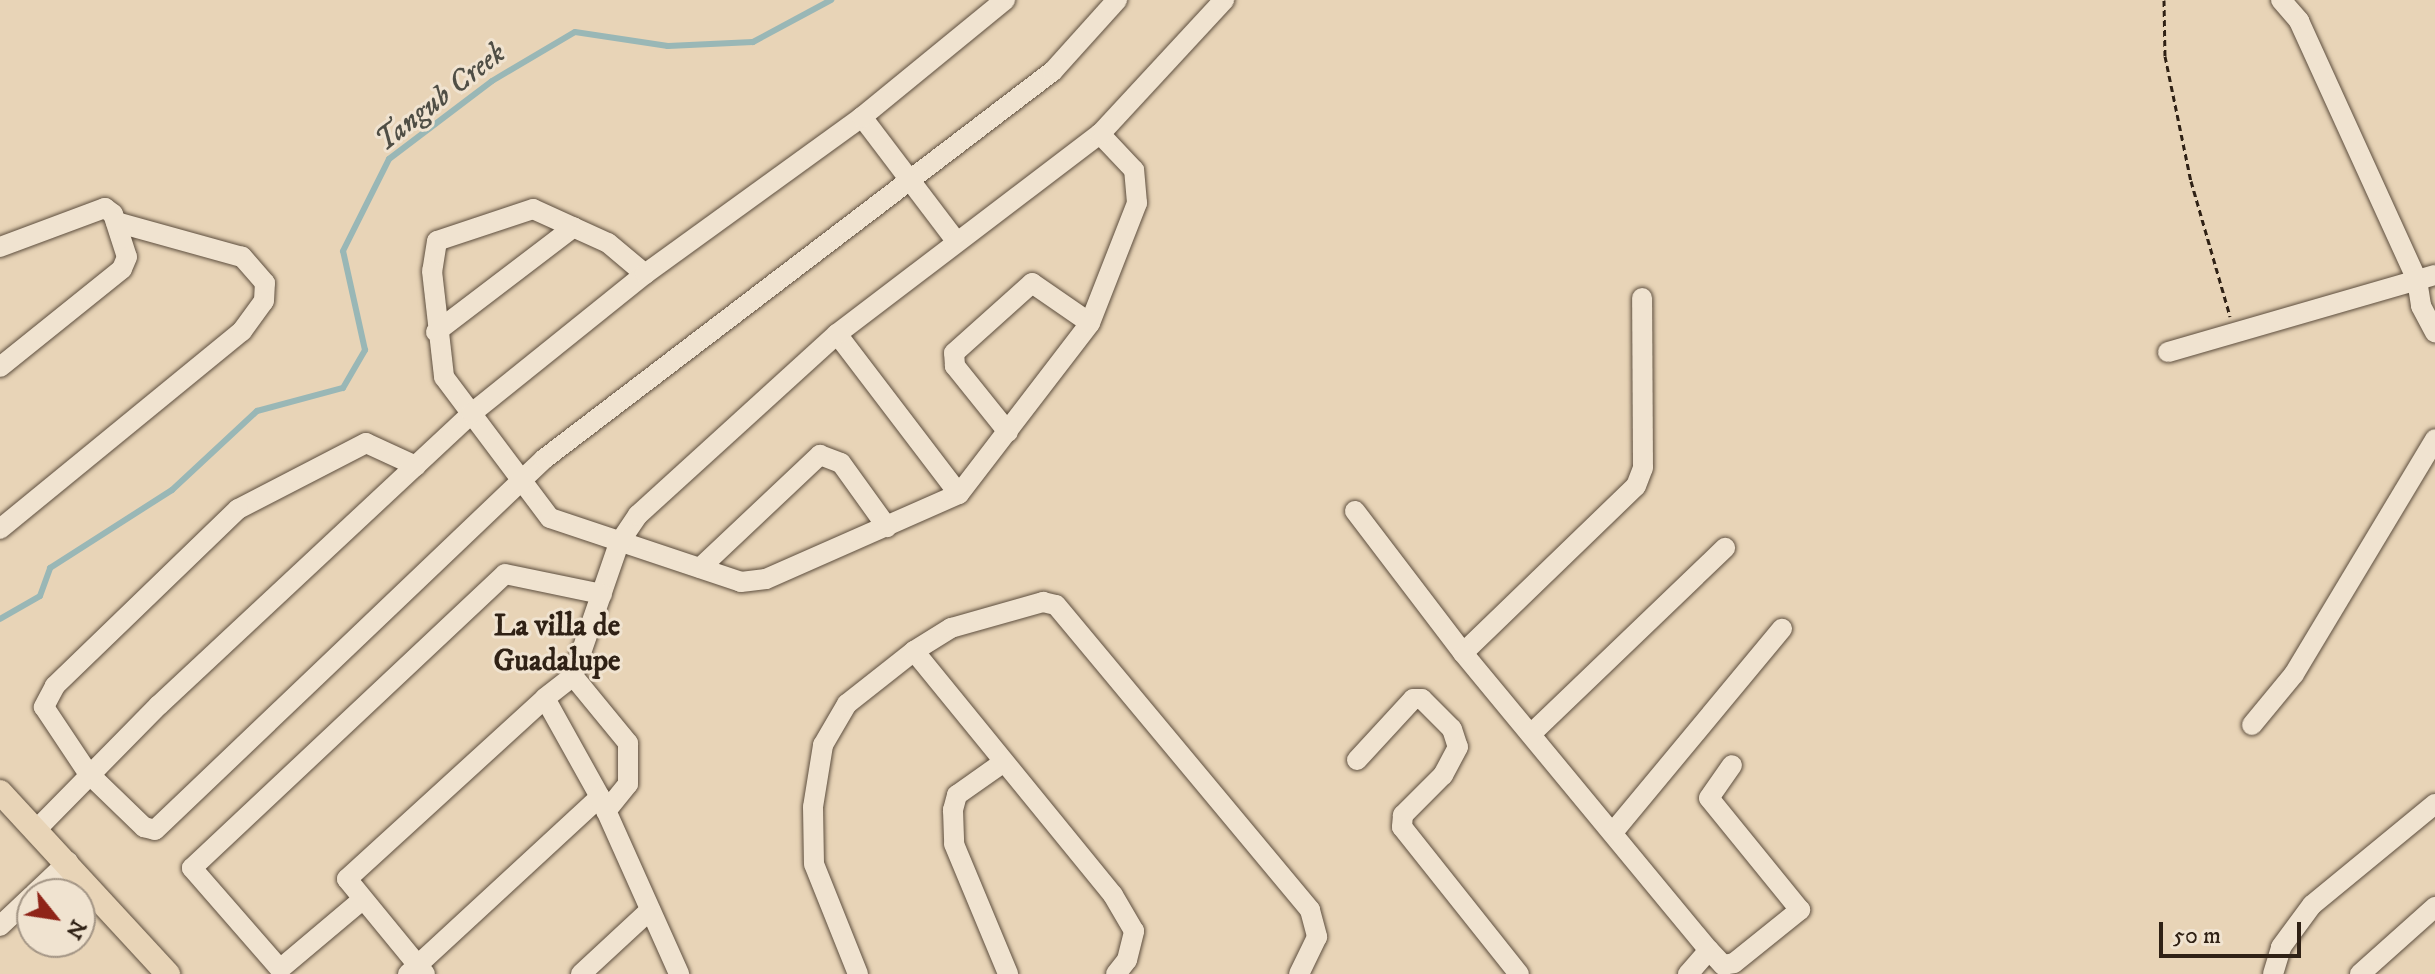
<!DOCTYPE html>
<style>
body{margin:0}
#map{position:relative;width:2435px;height:974px;overflow:hidden;background:#e8d4b7;font-family:"IM FELL DW Pica",serif}
div>[style]{position:absolute}
[style*='--x']{left:calc(var(--x)*1px);top:calc(var(--y)*1px);width:calc(var(--w)*1px);rotate:calc(var(--a)*1deg)}
.stream>*{height:6px;margin:-3px;padding:0 3px;transform-origin:3px;border-radius:3px;background:#99b7b6}
.path>*{height:3px;margin-top:-1.5px;transform-origin:0;background:repeating-linear-gradient(90deg,#2f2115 0 6px,transparent 0 10px)}
.roads{filter:drop-shadow(0 0 2px #5d4e3e) drop-shadow(0 0 2px #5d4e3e)}
.minor>*{height:20px;margin:-10px;padding:0 10px;transform-origin:10px;border-radius:10px;background:#f0e3d0}
.major>*{height:24px;margin:-12px;padding:0 12px;transform-origin:12px;border-radius:12px;background:#e8d4b7}
span{translate:-50% -50%;white-space:nowrap;text-align:center;line-height:1.15;-webkit-text-stroke:6px #f0e3d0;paint-order:stroke}
.water-label{font-size:30px;color:#4f4e45;font-style:italic}
.neighbourhood-label{font-size:30px;color:#2f2115;font-weight:700}
.north{position:absolute;left:16px;top:878px;width:80px;height:80px;box-sizing:border-box;background:#f0e3d0;border:2px solid #a39585;border-radius:50%;rotate:120deg;font-size:22px;font-weight:700;line-height:32px;text-align:center;color:#2f2115}
.north::after{content:'';display:block;margin:auto;width:28px;height:36px;background:#8f2418;clip-path:polygon(50% 0,100% 100%,50% 72%,0 100%)}
.scale{position:absolute;left:2159px;top:922px;width:142px;height:36px;box-sizing:border-box;border:4px solid #2f2115;border-top:0;padding-left:10px;font-size:24px;line-height:28px;white-space:nowrap;color:#2f2115;-webkit-text-stroke:6px #f0e3d0;paint-order:stroke}
</style>
<div id="map">
<div class="stream">
<div style="--x:0;--y:619;--w:46;--a:-29.9"></div>
<div style="--x:40;--y:596;--w:30;--a:-70"></div>
<div style="--x:50;--y:568;--w:145;--a:-32.6"></div>
<div style="--x:172;--y:490;--w:116;--a:-42.9"></div>
<div style="--x:257;--y:411;--w:89;--a:-15"></div>
<div style="--x:343;--y:388;--w:44;--a:-59.9"></div>
<div style="--x:365;--y:350;--w:101;--a:-102.5"></div>
<div style="--x:343;--y:251;--w:103;--a:-63.4"></div>
<div style="--x:389;--y:159;--w:129;--a:-37.1"></div>
<div style="--x:492;--y:81;--w:96;--a:-30.6"></div>
<div style="--x:575;--y:32;--w:94;--a:8.6"></div>
<div style="--x:668;--y:46;--w:85;--a:-2.7"></div>
<div style="--x:753;--y:42;--w:89;--a:-28.3"></div>
</div>
<div class="path">
<div style="--x:2164;--y:0;--w:56;--a:89"></div>
<div style="--x:2165;--y:56;--w:128;--a:78.3"></div>
<div style="--x:2191;--y:181;--w:141;--a:73.9"></div>
</div>
<div class="roads">
<div class="minor">
<div style="--x:2281;--y:0;--w:28;--a:49"></div>
<div style="--x:2299;--y:21;--w:285;--a:65.5"></div>
<div style="--x:2417;--y:280;--w:26;--a:81"></div>
<div style="--x:2421;--y:306;--w:30;--a:62"></div>
<div style="--x:862;--y:117;--w:156;--a:52.8"></div>
<div style="--x:0;--y:247;--w:112;--a:-20.4"></div>
<div style="--x:105;--y:208;--w:10;--a:37"></div>
<div style="--x:113;--y:214;--w:45;--a:72"></div>
<div style="--x:127;--y:257;--w:13;--a:113"></div>
<div style="--x:122;--y:269;--w:156;--a:141.2"></div>
<div style="--x:645;--y:274;--w:48;--a:-140"></div>
<div style="--x:608;--y:243;--w:82;--a:-155.6"></div>
<div style="--x:533;--y:209;--w:101;--a:161.6"></div>
<div style="--x:437;--y:241;--w:30;--a:99"></div>
<div style="--x:432;--y:271;--w:107;--a:83.5"></div>
<div style="--x:444;--y:377;--w:176;--a:53.1"></div>
<div style="--x:550;--y:518;--w:201;--a:18.5"></div>
<div style="--x:741;--y:582;--w:25;--a:-7"></div>
<div style="--x:766;--y:579;--w:211;--a:-23.8"></div>
<div style="--x:959;--y:494;--w:215;--a:-52.5"></div>
<div style="--x:1090;--y:323;--w:129;--a:-68.6"></div>
<div style="--x:1137;--y:203;--w:33;--a:-95"></div>
<div style="--x:1134;--y:170;--w:50;--a:-133.4"></div>
<div style="--x:436;--y:332;--w:173;--a:-37.3"></div>
<div style="--x:837;--y:334;--w:201;--a:52.7"></div>
<div style="--x:2168;--y:352;--w:278;--a:-16.1"></div>
<div style="--x:1008;--y:432;--w:85;--a:-128.8"></div>
<div style="--x:955;--y:366;--w:13;--a:-94"></div>
<div style="--x:954;--y:353;--w:105;--a:-41.9"></div>
<div style="--x:1032;--y:283;--w:70;--a:34.6"></div>
<div style="--x:416;--y:466;--w:55;--a:-155.3"></div>
<div style="--x:366;--y:443;--w:144;--a:152.7"></div>
<div style="--x:238;--y:509;--w:255;--a:136"></div>
<div style="--x:55;--y:686;--w:24;--a:118"></div>
<div style="--x:44;--y:707;--w:79;--a:56.3"></div>
<div style="--x:88;--y:773;--w:78;--a:44"></div>
<div style="--x:144;--y:827;--w:11;--a:15"></div>
<div style="--x:155;--y:830;--w:538;--a:-43.64"></div>
<div style="--x:544;--y:459;--w:640;--a:-37.32"></div>
<div style="--x:1053;--y:71;--w:96;--a:-48"></div>
<div style="--x:1355;--y:511;--w:178;--a:52.7"></div>
<div style="--x:1463;--y:653;--w:386;--a:50.4"></div>
<div style="--x:1709;--y:950;--w:32;--a:131"></div>
<div style="--x:0;--y:529;--w:313;--a:-39.3"></div>
<div style="--x:242;--y:331;--w:37;--a:-54"></div>
<div style="--x:264;--y:301;--w:18;--a:-87"></div>
<div style="--x:265;--y:283;--w:35;--a:-131"></div>
<div style="--x:242;--y:257;--w:131;--a:-164.5"></div>
<div style="--x:700;--y:568;--w:165;--a:-43.3"></div>
<div style="--x:820;--y:455;--w:22;--a:21"></div>
<div style="--x:841;--y:463;--w:79;--a:54.3"></div>
<div style="--x:1463;--y:653;--w:240;--a:-44"></div>
<div style="--x:1636;--y:486;--w:19;--a:-69"></div>
<div style="--x:1643;--y:468;--w:170;--a:-90.3"></div>
<div style="--x:573;--y:676;--w:87;--a:50.6"></div>
<div style="--x:628;--y:743;--w:41;--a:90"></div>
<div style="--x:628;--y:784;--w:35;--a:129"></div>
<div style="--x:2252;--y:725;--w:66;--a:-50.5"></div>
<div style="--x:2294;--y:674;--w:274;--a:-59"></div>
<div style="--x:1531;--y:734;--w:269;--a:-43.8"></div>
<div style="--x:1357;--y:760;--w:83;--a:-47.4"></div>
<div style="--x:1413;--y:699;--w:9;--a:0"></div>
<div style="--x:1422;--y:699;--w:42;--a:45"></div>
<div style="--x:1452;--y:729;--w:19;--a:72"></div>
<div style="--x:1458;--y:747;--w:32;--a:118"></div>
<div style="--x:1443;--y:775;--w:57;--a:135"></div>
<div style="--x:1403;--y:815;--w:12;--a:95"></div>
<div style="--x:1402;--y:827;--w:188;--a:51.5"></div>
<div style="--x:1001;--y:764;--w:54;--a:144.8"></div>
<div style="--x:957;--y:795;--w:16;--a:105"></div>
<div style="--x:953;--y:810;--w:34;--a:88"></div>
<div style="--x:954;--y:844;--w:141;--a:67.4"></div>
<div style="--x:600;--y:797;--w:113;--a:-119.1"></div>
<div style="--x:545;--y:698;--w:36;--a:-38"></div>
<div style="--x:573;--y:676;--w:141;--a:-70.9"></div>
<div style="--x:619;--y:543;--w:34;--a:-56"></div>
<div style="--x:638;--y:515;--w:269;--a:-42.3"></div>
<div style="--x:837;--y:334;--w:330;--a:-37.3"></div>
<div style="--x:1100;--y:134;--w:183;--a:-47.2"></div>
<div style="--x:35;--y:831;--w:177;--a:-45.5"></div>
<div style="--x:159;--y:705;--w:428;--a:-43"></div>
<div style="--x:472;--y:413;--w:222;--a:-38.8"></div>
<div style="--x:645;--y:274;--w:268;--a:-35.9"></div>
<div style="--x:862;--y:117;--w:185;--a:-39.3"></div>
<div style="--x:1614;--y:831;--w:263;--a:-50.3"></div>
<div style="--x:34;--y:894;--w:47;--a:-43.3"></div>
<div style="--x:362;--y:900;--w:107;--a:139.9"></div>
<div style="--x:280;--y:969;--w:134;--a:-131.1"></div>
<div style="--x:192;--y:868;--w:429;--a:-43.2"></div>
<div style="--x:505;--y:574;--w:99;--a:11.7"></div>
<div style="--x:0;--y:926;--w:44;--a:-43.2"></div>
<div style="--x:1709;--y:950;--w:21;--a:47"></div>
<div style="--x:1723;--y:965;--w:11;--a:-10"></div>
<div style="--x:1734;--y:963;--w:85;--a:-38.8"></div>
<div style="--x:1800;--y:910;--w:144;--a:-129.1"></div>
<div style="--x:1709;--y:798;--w:40;--a:-55.1"></div>
<div style="--x:408;--y:974;--w:261;--a:-42.7"></div>
<div style="--x:600;--y:797;--w:194;--a:65.9"></div>
<div style="--x:425;--y:974;--w:123;--a:-129.4"></div>
<div style="--x:347;--y:879;--w:268;--a:-42.4"></div>
<div style="--x:581;--y:974;--w:94;--a:-42.8"></div>
<div style="--x:858;--y:974;--w:118;--a:-111.8"></div>
<div style="--x:814;--y:864;--w:57;--a:-91"></div>
<div style="--x:813;--y:807;--w:63;--a:-80.8"></div>
<div style="--x:823;--y:745;--w:48;--a:-59.7"></div>
<div style="--x:847;--y:704;--w:85;--a:-38.3"></div>
<div style="--x:1116;--y:974;--w:18;--a:-52"></div>
<div style="--x:1127;--y:960;--w:30;--a:-76"></div>
<div style="--x:1134;--y:931;--w:42;--a:-120.3"></div>
<div style="--x:1113;--y:895;--w:315;--a:-129.2"></div>
<div style="--x:914;--y:651;--w:44;--a:-31.9"></div>
<div style="--x:951;--y:628;--w:96;--a:-15.8"></div>
<div style="--x:1043;--y:602;--w:13;--a:13"></div>
<div style="--x:1056;--y:605;--w:397;--a:50.2"></div>
<div style="--x:1310;--y:910;--w:28;--a:75"></div>
<div style="--x:1317;--y:937;--w:41;--a:115.9"></div>
<div style="--x:2273;--y:974;--w:28;--a:-73"></div>
<div style="--x:2281;--y:947;--w:52;--a:-53.6"></div>
<div style="--x:2312;--y:905;--w:159;--a:-39.4"></div>
<div style="--x:2360;--y:974;--w:101;--a:-41.8"></div>
</div>
<div class="major">
<div style="--x:0;--y:792;--w:248;--a:47.3"></div>
</div>
</div>
<div class="water-label">
<span style="left:441px;top:98px;rotate:-38deg">Tangub Creek</span>
</div>
<div class="neighbourhood-label">
<span style="left:557px;top:644px">La villa de<br>Guadalupe</span>
</div>
<div class="north">N</div>
<div class="scale">50 m</div>
</div>
